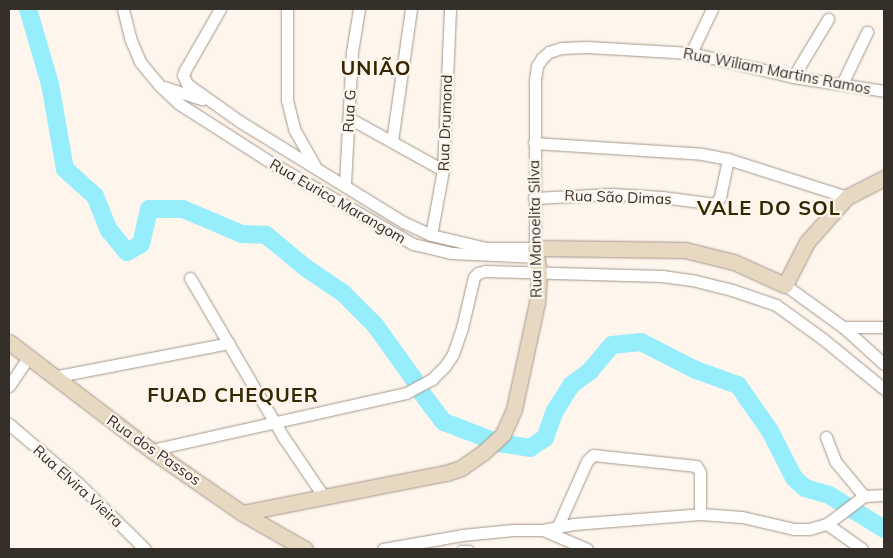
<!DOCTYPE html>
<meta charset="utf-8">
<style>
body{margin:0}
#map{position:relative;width:893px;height:558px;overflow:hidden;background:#fef5ed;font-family:Mulish,sans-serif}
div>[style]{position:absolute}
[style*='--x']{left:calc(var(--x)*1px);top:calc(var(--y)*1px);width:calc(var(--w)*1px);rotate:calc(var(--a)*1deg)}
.river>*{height:18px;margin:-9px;padding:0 9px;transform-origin:9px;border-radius:9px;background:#96eefd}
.roads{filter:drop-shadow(0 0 1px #a5978a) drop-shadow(0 0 1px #a5978a)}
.lane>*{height:5.5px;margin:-2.75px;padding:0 2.75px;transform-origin:2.75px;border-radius:2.75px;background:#fff}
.street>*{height:11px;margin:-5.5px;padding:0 5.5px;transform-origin:5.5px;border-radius:5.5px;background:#fff}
.secondary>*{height:15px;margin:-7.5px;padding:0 7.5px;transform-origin:7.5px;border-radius:7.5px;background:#e7d8c1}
span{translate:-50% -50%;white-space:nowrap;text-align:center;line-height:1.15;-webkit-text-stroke:4.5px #fef5ed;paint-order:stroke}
.street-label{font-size:15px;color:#352f2a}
.district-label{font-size:20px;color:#352800;font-weight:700;letter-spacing:1px}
.frame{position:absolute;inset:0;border:10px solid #352f2a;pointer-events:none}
</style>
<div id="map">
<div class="river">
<div style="--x:28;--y:9;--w:78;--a:73.7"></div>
<div style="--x:50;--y:84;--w:86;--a:80"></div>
<div style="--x:65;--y:169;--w:40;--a:42"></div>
<div style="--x:95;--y:196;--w:37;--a:68"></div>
<div style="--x:109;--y:230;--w:28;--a:51"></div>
<div style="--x:127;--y:252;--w:16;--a:-30"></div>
<div style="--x:141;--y:244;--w:36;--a:-77"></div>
<div style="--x:149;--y:209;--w:34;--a:0"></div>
<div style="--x:183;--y:209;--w:64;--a:23"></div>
<div style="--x:242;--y:234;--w:24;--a:2"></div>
<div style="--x:266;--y:235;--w:52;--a:39.5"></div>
<div style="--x:306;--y:268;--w:45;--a:34"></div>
<div style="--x:343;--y:293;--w:45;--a:45"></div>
<div style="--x:375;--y:325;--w:65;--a:54.4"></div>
<div style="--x:413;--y:378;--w:16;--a:60"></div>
<div style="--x:421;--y:392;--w:38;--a:53"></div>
<div style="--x:444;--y:422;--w:59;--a:20.9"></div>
<div style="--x:499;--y:443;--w:31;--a:9"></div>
<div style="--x:530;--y:448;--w:18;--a:-34"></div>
<div style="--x:545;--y:438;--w:29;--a:-70"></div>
<div style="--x:555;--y:411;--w:31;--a:-58"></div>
<div style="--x:571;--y:385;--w:24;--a:-36"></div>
<div style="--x:590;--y:371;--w:34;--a:-50"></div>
<div style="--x:612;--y:345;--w:29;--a:-6"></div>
<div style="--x:641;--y:342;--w:62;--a:27"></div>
<div style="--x:696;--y:370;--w:45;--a:19.7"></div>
<div style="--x:738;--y:385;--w:56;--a:55.2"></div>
<div style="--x:770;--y:431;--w:53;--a:62.9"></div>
<div style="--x:794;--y:478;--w:15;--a:42"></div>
<div style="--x:805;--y:488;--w:25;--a:16"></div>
<div style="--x:829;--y:495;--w:65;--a:31.7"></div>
</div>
<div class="roads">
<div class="lane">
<div style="--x:461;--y:549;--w:9;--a:0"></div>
</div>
<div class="street">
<div style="--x:123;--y:9;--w:30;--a:76"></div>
<div style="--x:130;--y:38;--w:26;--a:67"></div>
<div style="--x:140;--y:62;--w:31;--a:50"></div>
<div style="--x:160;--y:86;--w:25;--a:43"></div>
<div style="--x:178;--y:103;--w:112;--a:32.6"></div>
<div style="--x:272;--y:163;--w:163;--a:29.9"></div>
<div style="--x:413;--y:244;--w:39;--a:13"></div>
<div style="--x:451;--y:253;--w:86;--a:2.7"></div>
<div style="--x:220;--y:9;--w:70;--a:119.8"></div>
<div style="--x:185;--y:70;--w:5;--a:112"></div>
<div style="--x:183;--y:75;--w:10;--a:66"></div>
<div style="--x:187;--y:84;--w:64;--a:35.4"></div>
<div style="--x:239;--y:121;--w:193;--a:31.6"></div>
<div style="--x:403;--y:222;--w:31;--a:25"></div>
<div style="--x:431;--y:235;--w:57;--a:13.3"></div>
<div style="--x:486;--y:248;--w:49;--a:0"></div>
<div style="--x:535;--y:248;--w:168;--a:-90"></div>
<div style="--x:535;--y:80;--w:14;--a:-82"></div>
<div style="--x:537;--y:66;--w:9;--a:-58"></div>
<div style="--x:542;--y:58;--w:9;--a:-41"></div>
<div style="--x:549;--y:52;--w:13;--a:-18"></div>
<div style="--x:561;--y:48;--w:26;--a:-2"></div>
<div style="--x:587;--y:47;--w:104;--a:3.3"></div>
<div style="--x:691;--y:53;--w:105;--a:13.2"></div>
<div style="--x:793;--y:77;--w:92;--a:8.7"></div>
<div style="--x:287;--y:9;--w:91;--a:90"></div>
<div style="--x:287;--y:100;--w:30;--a:76"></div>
<div style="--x:294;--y:129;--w:43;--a:60.4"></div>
<div style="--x:691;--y:53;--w:49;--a:-64.5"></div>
<div style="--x:793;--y:77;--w:68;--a:-58.9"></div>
<div style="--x:842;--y:84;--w:58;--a:-64.3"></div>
<div style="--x:164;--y:87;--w:40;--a:18"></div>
<div style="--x:349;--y:118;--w:107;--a:29"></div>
<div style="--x:392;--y:141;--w:133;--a:-81.8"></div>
<div style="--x:534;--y:143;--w:168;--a:3.7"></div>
<div style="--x:702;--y:154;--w:26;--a:11"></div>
<div style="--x:728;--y:159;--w:125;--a:17.7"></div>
<div style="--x:345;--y:184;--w:132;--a:-87"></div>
<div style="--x:352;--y:52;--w:44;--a:-80.8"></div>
<div style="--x:534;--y:198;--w:78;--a:-2.9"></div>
<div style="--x:612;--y:194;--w:50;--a:3.4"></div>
<div style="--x:662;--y:197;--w:53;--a:7.5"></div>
<div style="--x:715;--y:204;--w:9;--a:-54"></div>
<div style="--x:720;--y:197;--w:39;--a:-78"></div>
<div style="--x:431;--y:235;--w:66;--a:-79.5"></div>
<div style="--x:443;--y:170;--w:161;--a:-87.5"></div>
<div style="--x:190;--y:278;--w:186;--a:59.6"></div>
<div style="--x:284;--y:438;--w:71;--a:55.9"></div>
<div style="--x:785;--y:285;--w:72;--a:35.9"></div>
<div style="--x:843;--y:327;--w:55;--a:42.1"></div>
<div style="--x:843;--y:327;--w:41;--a:0"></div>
<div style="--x:53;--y:377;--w:179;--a:-10.9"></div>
<div style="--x:9;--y:386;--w:34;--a:-56"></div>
<div style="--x:9;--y:424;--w:91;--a:40.5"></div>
<div style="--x:78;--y:483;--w:94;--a:44.6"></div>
<div style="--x:826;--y:437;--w:26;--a:69"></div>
<div style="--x:835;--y:461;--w:45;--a:50.4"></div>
<div style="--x:151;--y:450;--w:261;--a:-12.6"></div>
<div style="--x:406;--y:393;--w:30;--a:-28"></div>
<div style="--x:432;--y:379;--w:18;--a:-45"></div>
<div style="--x:445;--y:366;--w:14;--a:-56"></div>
<div style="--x:453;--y:354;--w:28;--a:-71"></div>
<div style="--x:462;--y:328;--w:52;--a:-76.8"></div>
<div style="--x:474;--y:277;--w:6;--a:-45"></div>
<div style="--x:478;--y:273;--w:7;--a:-16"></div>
<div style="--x:485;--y:271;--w:177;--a:1.6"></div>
<div style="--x:662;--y:276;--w:30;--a:8"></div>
<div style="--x:692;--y:280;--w:41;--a:14"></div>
<div style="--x:732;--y:290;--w:46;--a:18.8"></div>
<div style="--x:776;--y:305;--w:58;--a:35.9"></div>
<div style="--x:823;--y:339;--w:79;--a:39.3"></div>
<div style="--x:827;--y:524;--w:43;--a:35.5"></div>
<div style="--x:558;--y:526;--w:71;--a:-66"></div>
<div style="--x:587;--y:461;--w:8;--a:-45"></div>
<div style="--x:593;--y:455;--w:104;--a:6.1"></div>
<div style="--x:696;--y:466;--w:7;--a:56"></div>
<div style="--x:700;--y:472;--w:42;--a:90"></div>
<div style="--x:543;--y:530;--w:32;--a:-11"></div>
<div style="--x:574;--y:524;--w:126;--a:-4.5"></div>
<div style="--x:700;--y:514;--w:42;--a:4.1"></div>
<div style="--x:742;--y:517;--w:53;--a:13"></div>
<div style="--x:794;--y:529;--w:15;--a:0"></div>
<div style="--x:809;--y:529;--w:19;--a:-16"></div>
<div style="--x:827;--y:524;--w:46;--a:-37.1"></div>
<div style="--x:864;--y:496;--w:20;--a:-3"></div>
<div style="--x:383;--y:549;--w:80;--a:-10"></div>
<div style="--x:462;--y:535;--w:51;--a:-5.6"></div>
<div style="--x:513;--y:530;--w:30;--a:0"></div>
<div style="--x:543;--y:530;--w:48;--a:23.4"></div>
</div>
<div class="secondary">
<div style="--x:9;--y:342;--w:178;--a:37.3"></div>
<div style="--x:151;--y:450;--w:111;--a:34.7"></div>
<div style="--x:242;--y:513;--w:73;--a:29.7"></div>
<div style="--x:242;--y:513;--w:208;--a:-11.1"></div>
<div style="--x:446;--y:473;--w:16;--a:-18"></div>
<div style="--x:461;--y:468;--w:28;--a:-35"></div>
<div style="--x:484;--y:452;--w:26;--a:-43"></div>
<div style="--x:503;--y:434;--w:27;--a:-66"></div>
<div style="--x:514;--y:409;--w:108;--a:-77.8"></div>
<div style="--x:537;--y:303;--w:30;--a:-86"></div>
<div style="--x:539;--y:273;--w:25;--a:-99"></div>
<div style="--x:535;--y:248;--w:150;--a:0.8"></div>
<div style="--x:685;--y:250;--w:50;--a:13.8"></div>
<div style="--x:734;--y:262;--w:56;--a:24.3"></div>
<div style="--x:785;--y:285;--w:48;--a:-62.9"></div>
<div style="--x:807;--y:242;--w:60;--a:-48.4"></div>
<div style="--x:847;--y:197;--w:42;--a:-27.2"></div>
</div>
</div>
<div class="street-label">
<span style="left:777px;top:71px;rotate:11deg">Rua Wiliam Martins Ramos</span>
<span style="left:349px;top:111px;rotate:-87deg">Rua G</span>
<span style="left:445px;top:123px;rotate:-88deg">Rua Drumond</span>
<span style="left:618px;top:197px;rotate:2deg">Rua São Dimas</span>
<span style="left:338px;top:201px;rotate:30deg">Rua Eurico Marangom</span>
<span style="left:535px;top:229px;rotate:-91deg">Rua Manoelita Silva</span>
<span style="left:154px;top:450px;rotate:35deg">Rua dos Passos</span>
<span style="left:78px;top:486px;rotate:42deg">Rua Elvira Vieira</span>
</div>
<div class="district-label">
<span style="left:376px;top:67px">UNIÃO</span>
<span style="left:769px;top:207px">VALE DO SOL</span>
<span style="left:233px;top:394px">FUAD CHEQUER</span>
</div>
<div class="frame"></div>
</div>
